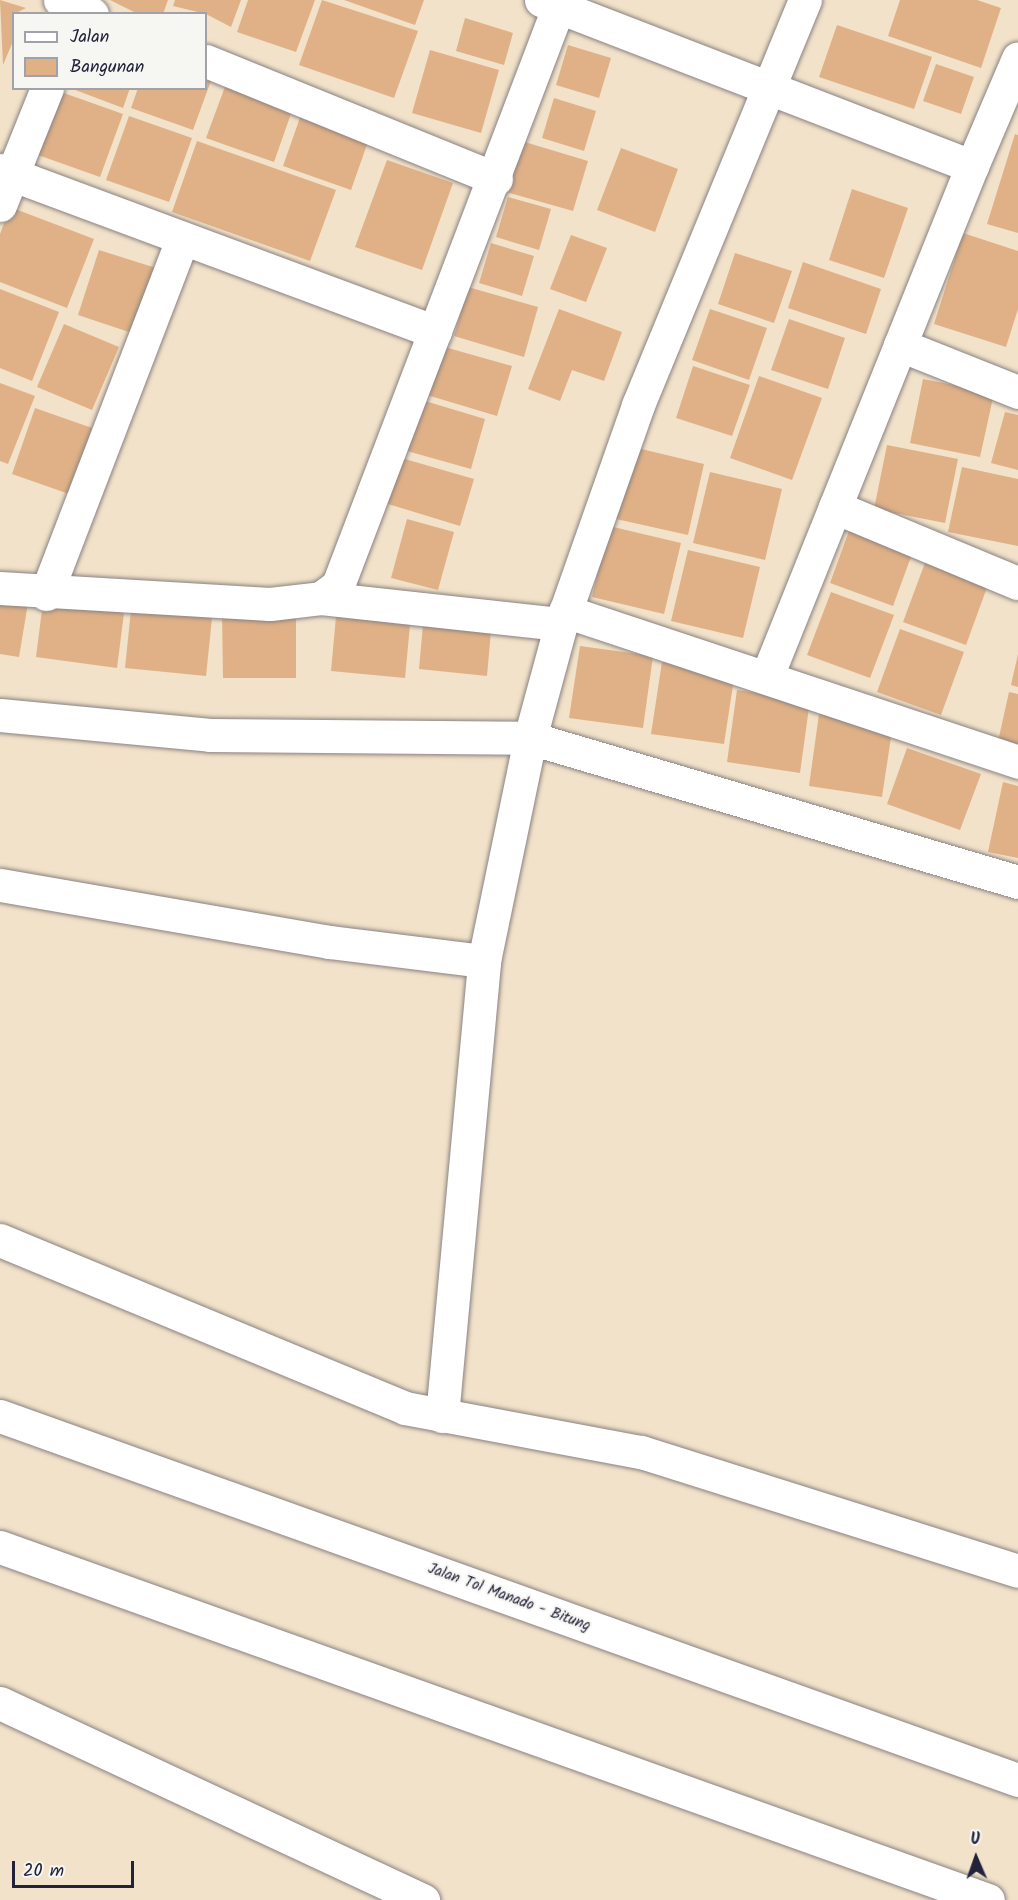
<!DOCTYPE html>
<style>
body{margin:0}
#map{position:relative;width:1018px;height:1900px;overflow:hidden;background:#f2e2c9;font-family:Kalam,sans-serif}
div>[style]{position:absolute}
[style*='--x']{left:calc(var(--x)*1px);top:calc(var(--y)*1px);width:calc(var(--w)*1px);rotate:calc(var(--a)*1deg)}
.building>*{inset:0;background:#e0b186}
.roads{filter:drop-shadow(0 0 2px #8a8282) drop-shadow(0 0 2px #8a8282)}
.street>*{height:33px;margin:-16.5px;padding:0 16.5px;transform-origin:16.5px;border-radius:16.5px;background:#fff}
.highway>*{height:33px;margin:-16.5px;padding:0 16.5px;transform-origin:16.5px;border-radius:16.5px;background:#fff}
span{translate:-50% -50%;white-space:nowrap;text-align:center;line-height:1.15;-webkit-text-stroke:4.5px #f6f6f2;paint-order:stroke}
.street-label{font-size:15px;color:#22223b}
.legend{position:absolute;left:12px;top:12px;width:195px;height:78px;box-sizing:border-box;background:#f6f6f2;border:2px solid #a1a1a9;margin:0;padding:8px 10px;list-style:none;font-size:18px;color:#22223b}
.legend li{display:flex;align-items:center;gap:12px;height:30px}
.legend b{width:30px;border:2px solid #a1a1a9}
.north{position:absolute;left:946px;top:1828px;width:60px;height:60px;-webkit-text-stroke:4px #f6f6f2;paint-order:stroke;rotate:358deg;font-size:16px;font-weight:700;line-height:24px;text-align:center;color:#22223b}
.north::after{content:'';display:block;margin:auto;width:21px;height:27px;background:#22223b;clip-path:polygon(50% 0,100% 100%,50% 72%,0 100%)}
.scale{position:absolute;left:12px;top:1861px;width:122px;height:27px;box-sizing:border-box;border:3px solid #22223b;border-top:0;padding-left:8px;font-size:18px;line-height:21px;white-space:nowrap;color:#22223b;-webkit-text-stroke:4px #f6f6f2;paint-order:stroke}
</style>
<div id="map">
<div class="building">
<div style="clip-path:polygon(0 0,26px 8px,14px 14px,14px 39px,3px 65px)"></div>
<div style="clip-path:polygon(110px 0,168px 0,163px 14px,138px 14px)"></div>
<div style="clip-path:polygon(175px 0,241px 0,231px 27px,206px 14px,173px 6px)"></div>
<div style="clip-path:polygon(248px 0,315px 0,296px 52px,237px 32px)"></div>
<div style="clip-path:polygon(322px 0,418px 31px,394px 98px,299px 65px)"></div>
<div style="clip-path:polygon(344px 0,424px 0,415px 25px)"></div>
<div style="clip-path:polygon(900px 0,977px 0,1001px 8px,981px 68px,888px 36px)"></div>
<div style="clip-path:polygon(465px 18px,513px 33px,504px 65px,456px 51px)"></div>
<div style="clip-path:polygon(837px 25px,932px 57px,914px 109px,819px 77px)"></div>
<div style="clip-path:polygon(568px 45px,611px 58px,599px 98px,556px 85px)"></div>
<div style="clip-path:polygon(430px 50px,499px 70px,481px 133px,412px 113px)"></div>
<div style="clip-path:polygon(206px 64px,216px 67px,193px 130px,131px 108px,138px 88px,206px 88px)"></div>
<div style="clip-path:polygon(936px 64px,974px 77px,961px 114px,923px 101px)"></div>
<div style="clip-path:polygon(226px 84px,293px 108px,274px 162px,206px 138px)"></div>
<div style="clip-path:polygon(70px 88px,130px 88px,123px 108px)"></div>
<div style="clip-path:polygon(61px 92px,123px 114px,100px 177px,38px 155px)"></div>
<div style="clip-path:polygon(554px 98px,596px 111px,584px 151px,542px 138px)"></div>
<div style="clip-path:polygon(302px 112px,370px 136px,351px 190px,283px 166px)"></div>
<div style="clip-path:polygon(129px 116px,192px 138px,169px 202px,106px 180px)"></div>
<div style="clip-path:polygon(1015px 134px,1018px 135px,1018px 233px,987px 224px)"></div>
<div style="clip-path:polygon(518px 140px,588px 161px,573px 211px,503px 191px)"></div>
<div style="clip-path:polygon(197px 141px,336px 190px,310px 261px,172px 212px)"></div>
<div style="clip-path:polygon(621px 148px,678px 169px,655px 232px,597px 210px)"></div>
<div style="clip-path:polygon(387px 160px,453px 183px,422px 270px,355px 247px)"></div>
<div style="clip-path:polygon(852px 189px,908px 208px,884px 278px,829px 260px)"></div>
<div style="clip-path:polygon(508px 197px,551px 209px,539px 250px,496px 237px)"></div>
<div style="clip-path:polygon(10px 207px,94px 239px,67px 308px,0 282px,0 234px)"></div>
<div style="clip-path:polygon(963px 233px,1018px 251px,1018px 309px,1006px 347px,934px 324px)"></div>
<div style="clip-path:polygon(571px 235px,607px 248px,586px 302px,550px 289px)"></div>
<div style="clip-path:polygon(491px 243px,534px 256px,522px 296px,479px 283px)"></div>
<div style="clip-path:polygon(99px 250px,156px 268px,135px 334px,78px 315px)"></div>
<div style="clip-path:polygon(735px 253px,792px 271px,774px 323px,718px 304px)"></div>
<div style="clip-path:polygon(803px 262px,881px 289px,866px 334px,788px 308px)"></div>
<div style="clip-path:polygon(468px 287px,538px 307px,524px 357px,454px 336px)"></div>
<div style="clip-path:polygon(0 289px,59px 312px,32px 381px,0 368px)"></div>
<div style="clip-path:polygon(559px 309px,622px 332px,604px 381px,572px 370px,560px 401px,528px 389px)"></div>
<div style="clip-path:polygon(710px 309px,767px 328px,749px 380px,692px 360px)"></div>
<div style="clip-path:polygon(789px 319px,845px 338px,828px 389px,771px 370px)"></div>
<div style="clip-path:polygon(64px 324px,119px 347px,92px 410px,37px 387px)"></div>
<div style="clip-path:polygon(441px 346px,512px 366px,497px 416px,427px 395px)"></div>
<div style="clip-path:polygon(693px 366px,750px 385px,732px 436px,676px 418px)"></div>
<div style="clip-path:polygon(759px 376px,822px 398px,792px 480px,730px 458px)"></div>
<div style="clip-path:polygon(923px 379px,994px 393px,980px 457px,910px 443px)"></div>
<div style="clip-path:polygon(0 383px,35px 396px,8px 464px,0 461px)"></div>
<div style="clip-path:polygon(415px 398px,485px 419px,471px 469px,400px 449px)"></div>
<div style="clip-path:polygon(35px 408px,92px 428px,69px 494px,12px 474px)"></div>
<div style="clip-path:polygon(1005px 412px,1018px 415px,1018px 470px,991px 463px)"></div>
<div style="clip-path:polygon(887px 445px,958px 459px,945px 523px,874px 509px)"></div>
<div style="clip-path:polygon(633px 447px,704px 464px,688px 535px,616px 519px)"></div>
<div style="clip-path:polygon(398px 457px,474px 479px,460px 526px,385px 503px)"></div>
<div style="clip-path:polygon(962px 467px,1018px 479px,1018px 546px,948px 532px)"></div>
<div style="clip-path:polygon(710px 472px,782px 489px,765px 560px,693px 543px)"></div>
<div style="clip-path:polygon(407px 519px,454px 532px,438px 590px,391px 578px)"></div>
<div style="clip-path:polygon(853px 520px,916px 543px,893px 606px,830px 583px)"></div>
<div style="clip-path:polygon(609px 526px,681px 543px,664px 614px,592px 597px)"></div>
<div style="clip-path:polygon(688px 550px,760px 567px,743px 638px,671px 621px)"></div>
<div style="clip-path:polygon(926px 560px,989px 582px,966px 645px,903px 622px)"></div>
<div style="clip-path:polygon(831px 592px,894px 615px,870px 678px,807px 655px)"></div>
<div style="clip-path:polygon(0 598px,28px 603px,19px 657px,0 654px)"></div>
<div style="clip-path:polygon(43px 602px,124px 613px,117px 668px,36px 657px)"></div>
<div style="clip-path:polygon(337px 606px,411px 614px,405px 678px,331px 671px)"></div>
<div style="clip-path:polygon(131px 610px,212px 618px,206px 676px,125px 668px)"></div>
<div style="clip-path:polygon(424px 613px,492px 620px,487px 676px,419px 669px)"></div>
<div style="clip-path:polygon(222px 614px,296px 614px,296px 678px,223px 678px)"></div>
<div style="clip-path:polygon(900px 629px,964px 652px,941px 715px,877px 692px)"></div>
<div style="clip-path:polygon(580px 646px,653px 656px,643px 728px,569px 718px)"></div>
<div style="clip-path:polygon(1018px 654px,1018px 687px,1011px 685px)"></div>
<div style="clip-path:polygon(662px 662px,735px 672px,724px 744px,651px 734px)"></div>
<div style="clip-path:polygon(737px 690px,810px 700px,800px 773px,727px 762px)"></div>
<div style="clip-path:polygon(1009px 692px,1018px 694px,1018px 751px,997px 746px)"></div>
<div style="clip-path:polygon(819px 714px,893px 724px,882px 797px,809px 786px)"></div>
<div style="clip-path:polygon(907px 748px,981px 774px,960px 830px,887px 804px)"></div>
<div style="clip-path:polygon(1003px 782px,1018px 786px,1018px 858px,988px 852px)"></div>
</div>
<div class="roads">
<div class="street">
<div style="--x:60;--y:0;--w:35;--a:24"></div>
<div style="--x:541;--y:0;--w:462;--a:21.1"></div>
<div style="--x:972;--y:166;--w:117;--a:-66.9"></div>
<div style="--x:206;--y:61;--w:313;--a:22.1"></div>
<div style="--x:0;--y:170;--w:464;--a:20.4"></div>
<div style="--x:0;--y:205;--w:126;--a:-68.1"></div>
<div style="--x:900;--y:345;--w:193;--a:-68.1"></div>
<div style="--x:835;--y:507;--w:175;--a:-68.1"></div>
<div style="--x:900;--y:345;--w:127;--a:21.7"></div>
<div style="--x:0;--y:588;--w:270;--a:3.4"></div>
<div style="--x:270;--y:604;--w:51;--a:-6.7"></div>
<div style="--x:321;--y:598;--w:21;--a:-37"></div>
<div style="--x:338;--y:585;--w:626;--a:-69.13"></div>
<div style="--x:46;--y:594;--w:379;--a:-69"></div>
<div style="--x:321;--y:598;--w:241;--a:6.2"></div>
<div style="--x:565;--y:611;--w:478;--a:18.4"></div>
<div style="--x:767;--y:676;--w:182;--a:-68.1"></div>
<div style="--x:835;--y:507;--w:198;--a:22.6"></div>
<div style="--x:0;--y:715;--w:211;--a:5.4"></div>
<div style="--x:210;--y:735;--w:320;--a:0.5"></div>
<div style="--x:530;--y:738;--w:509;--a:16.44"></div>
<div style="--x:0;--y:885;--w:334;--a:9.8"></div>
<div style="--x:329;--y:942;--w:156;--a:7"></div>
<div style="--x:0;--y:1240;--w:438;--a:22.5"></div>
<div style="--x:405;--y:1408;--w:240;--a:10.6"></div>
<div style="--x:641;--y:1452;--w:395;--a:17.5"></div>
<div style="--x:442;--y:1416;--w:457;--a:-84.7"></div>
<div style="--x:484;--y:961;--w:228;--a:-78.3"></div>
<div style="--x:530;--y:738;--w:118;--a:-74.8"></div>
<div style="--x:561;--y:624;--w:232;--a:-70.6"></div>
<div style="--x:638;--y:405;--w:438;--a:-67.6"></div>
</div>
<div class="highway">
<div style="--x:0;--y:1416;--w:1081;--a:19.68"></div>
<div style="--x:0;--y:1547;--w:1049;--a:19.66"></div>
<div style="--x:0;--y:1703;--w:467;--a:25"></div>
</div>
</div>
<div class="street-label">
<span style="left:509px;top:1598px;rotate:20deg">Jalan Tol Manado - Bitung</span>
</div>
<ul class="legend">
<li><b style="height:8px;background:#fff"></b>Jalan</li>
<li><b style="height:16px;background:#e0b186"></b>Bangunan</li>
</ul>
<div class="north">U</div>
<div class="scale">20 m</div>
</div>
